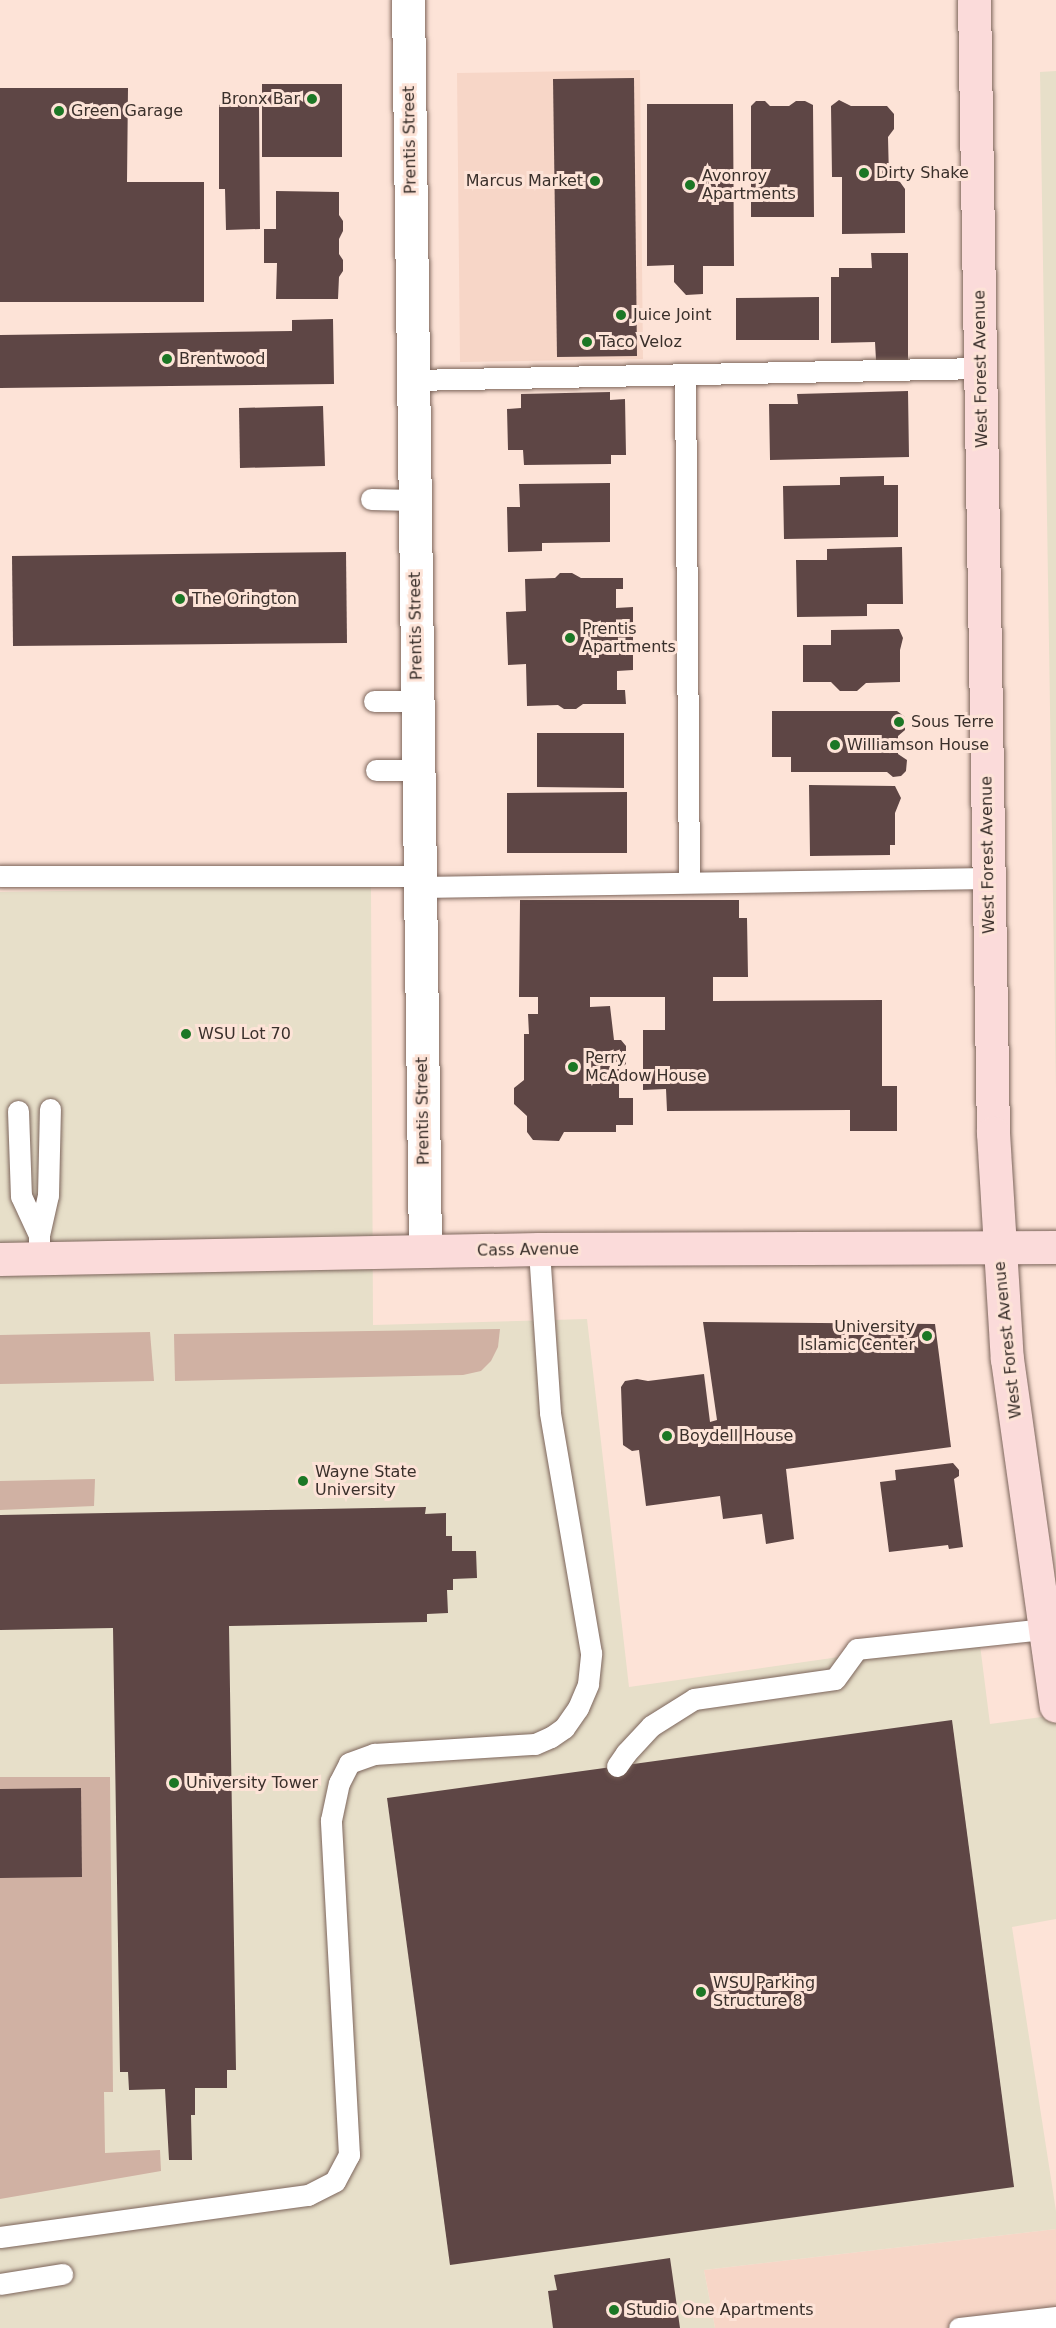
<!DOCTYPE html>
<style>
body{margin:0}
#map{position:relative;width:1056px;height:2328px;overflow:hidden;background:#fde3d7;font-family:"DejaVu Sans",sans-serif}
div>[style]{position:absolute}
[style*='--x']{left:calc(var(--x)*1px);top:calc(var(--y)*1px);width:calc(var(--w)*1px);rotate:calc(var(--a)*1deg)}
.built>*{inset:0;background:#f7d6c7}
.education>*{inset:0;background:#e7dfc9}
.green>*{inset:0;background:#d0b1a3}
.building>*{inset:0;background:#5e4645}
.roads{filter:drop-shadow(0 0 2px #7c655b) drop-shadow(0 0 2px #7c655b)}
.lane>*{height:21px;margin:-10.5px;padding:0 10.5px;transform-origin:10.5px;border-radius:10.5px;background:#fff}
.street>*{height:33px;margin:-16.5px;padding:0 16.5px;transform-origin:16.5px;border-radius:16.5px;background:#fff}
.secondary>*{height:33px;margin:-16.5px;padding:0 16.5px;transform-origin:16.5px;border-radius:16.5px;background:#fbdbda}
.dots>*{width:16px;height:16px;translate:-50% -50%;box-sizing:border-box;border:3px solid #fde3d7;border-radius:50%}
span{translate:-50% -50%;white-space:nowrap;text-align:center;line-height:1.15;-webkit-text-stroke:6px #fde3d7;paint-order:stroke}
.poi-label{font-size:16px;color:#3a302b}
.right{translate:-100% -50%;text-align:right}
.left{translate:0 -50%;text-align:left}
.street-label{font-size:16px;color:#3a302b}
</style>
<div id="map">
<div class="built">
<div style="clip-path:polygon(640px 70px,643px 359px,460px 362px,457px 73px)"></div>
<div style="clip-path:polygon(1056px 2229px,1056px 2328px,715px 2328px,704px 2270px)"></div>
</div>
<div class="education">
<div style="clip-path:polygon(1056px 71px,1056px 1089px,1040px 72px)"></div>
<div style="clip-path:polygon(371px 886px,373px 1325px,587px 1319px,629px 1687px,979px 1637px,990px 1724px,1056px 1715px,1056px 1919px,1012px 1927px,1056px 2211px,1056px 2229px,704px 2270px,715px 2328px,0 2328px,0 892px)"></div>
</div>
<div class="green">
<div style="clip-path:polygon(500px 1329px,498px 1347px,491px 1361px,481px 1371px,463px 1375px,175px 1381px,174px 1334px)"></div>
<div style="clip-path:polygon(150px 1332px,154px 1381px,0 1384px,0 1335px)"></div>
<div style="clip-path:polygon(95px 1479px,94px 1506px,0 1510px,0 1481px)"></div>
<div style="clip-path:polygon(0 1777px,110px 1777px,113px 2092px,104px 2092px,105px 2153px,160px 2150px,161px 2171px,0 2199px)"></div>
</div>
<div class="building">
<div style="clip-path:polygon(634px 78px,637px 356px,557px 357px,553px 79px)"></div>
<div style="clip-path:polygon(262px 84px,342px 84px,342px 157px,262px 157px)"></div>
<div style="clip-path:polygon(0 88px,128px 88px,127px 182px,204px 182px,204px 302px,0 302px)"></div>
<div style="clip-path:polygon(839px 100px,851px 106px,887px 106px,894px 114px,894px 129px,888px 137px,889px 178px,900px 182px,905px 189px,905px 233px,842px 234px,842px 177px,832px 177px,831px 106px)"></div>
<div style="clip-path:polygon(228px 101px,259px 105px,260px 229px,226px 230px,225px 189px,219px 189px,219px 105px)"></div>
<div style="clip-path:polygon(756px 101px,765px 101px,770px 106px,789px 106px,796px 101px,805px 101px,813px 105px,814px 217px,751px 217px,751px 106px)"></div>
<div style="clip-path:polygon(647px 104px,733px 104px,734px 266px,703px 266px,703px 294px,686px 295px,674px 282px,674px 265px,647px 266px)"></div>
<div style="clip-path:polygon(276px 191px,339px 192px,339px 215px,343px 221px,343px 231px,339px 239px,339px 254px,343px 260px,343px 271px,339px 277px,338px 299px,276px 299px,277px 263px,264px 263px,264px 229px,276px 229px)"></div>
<div style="clip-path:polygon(871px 253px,908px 253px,908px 360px,876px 360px,875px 342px,831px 343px,831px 277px,839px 277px,839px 268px,872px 268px)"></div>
<div style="clip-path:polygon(819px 297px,819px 340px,736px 340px,736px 298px)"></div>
<div style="clip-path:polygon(333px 319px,334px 384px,0 388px,0 335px,292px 331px,292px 320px)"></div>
<div style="clip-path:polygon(908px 391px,909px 457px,770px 460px,769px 404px,798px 404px,797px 394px)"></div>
<div style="clip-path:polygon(610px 392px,610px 400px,625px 399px,626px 455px,611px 455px,611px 464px,524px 465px,523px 450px,508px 450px,507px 409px,521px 408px,521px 394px)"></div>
<div style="clip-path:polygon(323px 406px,325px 466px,240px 468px,239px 408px)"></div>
<div style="clip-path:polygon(884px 476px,884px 485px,898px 485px,898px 537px,784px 539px,783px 486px,840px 485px,840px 477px)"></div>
<div style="clip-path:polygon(610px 483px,610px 542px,542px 543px,542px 551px,508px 552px,507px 507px,520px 507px,519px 484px)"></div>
<div style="clip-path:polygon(902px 547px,903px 604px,867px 604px,867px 616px,797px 617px,796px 560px,827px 560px,827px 549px)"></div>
<div style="clip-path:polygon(346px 552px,347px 643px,13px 646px,12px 556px)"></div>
<div style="clip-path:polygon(560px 573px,572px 573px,581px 578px,623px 578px,623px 589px,616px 589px,616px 608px,633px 607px,633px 670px,617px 671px,617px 690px,625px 690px,626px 704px,583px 704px,576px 709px,564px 709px,558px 705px,527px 706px,526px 664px,508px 665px,506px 612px,526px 611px,525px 579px,555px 578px)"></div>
<div style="clip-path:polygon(899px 629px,903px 638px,900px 650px,900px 682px,866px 683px,857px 691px,840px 691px,831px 682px,803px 682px,803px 645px,831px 645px,831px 630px)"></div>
<div style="clip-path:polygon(772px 711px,897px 711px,905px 717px,905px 730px,898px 736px,898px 754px,907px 760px,906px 771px,901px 776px,893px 777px,887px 772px,791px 772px,791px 757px,772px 757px)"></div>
<div style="clip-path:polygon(537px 733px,624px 733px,624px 788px,537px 787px)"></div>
<div style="clip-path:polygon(809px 785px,895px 786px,901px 798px,895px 813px,895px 845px,890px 845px,890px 855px,810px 856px)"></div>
<div style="clip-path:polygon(627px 792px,627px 853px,507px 853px,507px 793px)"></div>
<div style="clip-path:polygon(520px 900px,739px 900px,739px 918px,747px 918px,748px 977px,713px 977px,713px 1001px,882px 1000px,882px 1086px,897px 1086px,897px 1131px,850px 1131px,850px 1110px,667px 1111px,666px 1089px,643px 1090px,643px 1030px,665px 1030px,665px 997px,590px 997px,590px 1007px,610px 1006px,614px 1040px,621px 1040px,626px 1046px,626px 1064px,619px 1069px,619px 1098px,633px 1098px,633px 1125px,616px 1125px,616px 1132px,564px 1132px,559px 1141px,533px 1140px,527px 1132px,527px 1116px,514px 1104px,514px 1088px,524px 1080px,524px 1034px,529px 1034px,528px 1014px,538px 1014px,538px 997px,519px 997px)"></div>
<div style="clip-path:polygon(703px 1322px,935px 1324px,951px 1447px,786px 1469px,794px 1539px,766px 1544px,762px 1514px,723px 1519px,720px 1496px,646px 1506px,639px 1450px,632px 1451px,623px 1445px,621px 1387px,625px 1381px,637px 1379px,648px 1381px,704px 1374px,710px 1422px,717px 1420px)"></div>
<div style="clip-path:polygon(953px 1463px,959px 1470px,959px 1476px,954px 1479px,963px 1547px,949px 1549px,948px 1545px,889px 1552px,880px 1482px,896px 1480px,895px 1470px)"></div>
<div style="clip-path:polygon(426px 1507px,425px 1514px,446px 1513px,446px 1536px,452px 1536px,452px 1551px,476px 1551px,477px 1578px,453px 1579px,453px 1590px,447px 1590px,448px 1613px,427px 1614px,427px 1622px,229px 1626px,236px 2070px,227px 2070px,227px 2088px,195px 2088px,195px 2115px,191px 2115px,192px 2160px,169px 2160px,165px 2089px,129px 2090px,128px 2072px,120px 2072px,113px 1628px,0 1630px,0 1515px)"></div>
<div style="clip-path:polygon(952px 1720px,1014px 2187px,450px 2265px,387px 1798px)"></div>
<div style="clip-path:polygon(81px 1788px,82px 1877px,0 1878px,0 1789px)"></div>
<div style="clip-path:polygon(670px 2258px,680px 2328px,553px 2328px,548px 2291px,557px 2290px,554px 2275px)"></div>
</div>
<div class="roads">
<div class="lane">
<div style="--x:685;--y:374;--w:507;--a:89.55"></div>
<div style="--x:413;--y:380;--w:568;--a:-1.21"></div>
<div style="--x:371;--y:499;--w:43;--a:1.3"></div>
<div style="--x:374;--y:701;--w:43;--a:0"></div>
<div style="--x:376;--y:770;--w:42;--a:0"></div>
<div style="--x:0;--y:876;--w:420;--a:0"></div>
<div style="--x:420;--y:887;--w:568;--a:-0.91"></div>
<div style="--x:18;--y:1111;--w:85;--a:88"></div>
<div style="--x:21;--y:1196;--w:43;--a:65.2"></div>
<div style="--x:39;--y:1258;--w:23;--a:-90"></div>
<div style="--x:39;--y:1235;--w:41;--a:-77.3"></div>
<div style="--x:48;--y:1195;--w:86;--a:-88.7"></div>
<div style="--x:617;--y:1766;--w:16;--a:-55"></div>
<div style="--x:626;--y:1753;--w:37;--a:-47"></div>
<div style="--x:651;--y:1726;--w:51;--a:-32.1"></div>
<div style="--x:694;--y:1699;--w:142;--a:-8.1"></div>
<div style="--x:835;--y:1679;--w:37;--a:-54"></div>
<div style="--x:857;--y:1649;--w:188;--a:-6.1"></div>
<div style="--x:0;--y:2237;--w:311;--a:-7.8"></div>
<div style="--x:308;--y:2195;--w:30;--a:-27"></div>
<div style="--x:335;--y:2181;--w:30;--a:-62"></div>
<div style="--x:349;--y:2155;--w:335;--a:-93.1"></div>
<div style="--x:331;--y:1820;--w:38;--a:-78"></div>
<div style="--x:339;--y:1783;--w:22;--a:-63"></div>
<div style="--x:349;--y:1763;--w:27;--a:-20"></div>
<div style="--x:374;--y:1754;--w:161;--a:-3.6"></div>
<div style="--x:535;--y:1744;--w:17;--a:-24"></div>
<div style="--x:551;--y:1737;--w:16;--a:-35"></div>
<div style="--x:564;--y:1728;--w:24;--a:-55"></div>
<div style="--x:578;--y:1708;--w:26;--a:-67"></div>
<div style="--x:588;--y:1684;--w:31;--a:-84"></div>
<div style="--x:591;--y:1653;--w:244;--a:-99.7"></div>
<div style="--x:550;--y:1412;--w:163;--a:-93.9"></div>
<div style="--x:0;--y:2284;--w:63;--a:-9.2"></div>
<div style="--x:959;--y:2328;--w:98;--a:-6.5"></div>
</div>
<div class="street">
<div style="--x:408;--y:0;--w:1251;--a:89.22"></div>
</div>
<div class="secondary">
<div style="--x:974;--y:0;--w:1133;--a:89.04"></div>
<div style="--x:993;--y:1133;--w:226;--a:86.5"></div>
<div style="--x:1007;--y:1359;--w:350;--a:82"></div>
<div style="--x:0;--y:1259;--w:539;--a:-1.06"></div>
<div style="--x:539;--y:1249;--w:517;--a:-0.22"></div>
</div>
</div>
<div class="dots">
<div style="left:312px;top:99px;background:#1c7725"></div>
<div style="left:59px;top:111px;background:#1c7725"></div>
<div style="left:864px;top:173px;background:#1c7725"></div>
<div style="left:595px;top:181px;background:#1c7725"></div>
<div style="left:690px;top:185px;background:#1c7725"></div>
<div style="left:621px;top:315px;background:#1c7725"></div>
<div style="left:587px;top:342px;background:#1c7725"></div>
<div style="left:167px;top:359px;background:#1c7725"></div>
<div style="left:180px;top:599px;background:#1c7725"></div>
<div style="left:570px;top:638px;background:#1c7725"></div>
<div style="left:899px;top:722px;background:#1c7725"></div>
<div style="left:835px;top:745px;background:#1c7725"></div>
<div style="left:186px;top:1034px;background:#1c7725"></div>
<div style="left:573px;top:1067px;background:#1c7725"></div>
<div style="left:927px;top:1336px;background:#1c7725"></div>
<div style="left:667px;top:1436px;background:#1c7725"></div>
<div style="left:303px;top:1481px;background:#1c7725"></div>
<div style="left:174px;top:1783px;background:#1c7725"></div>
<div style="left:701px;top:1992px;background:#1c7725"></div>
<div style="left:614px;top:2310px;background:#1c7725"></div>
</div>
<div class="poi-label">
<span class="right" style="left:300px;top:99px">Bronx Bar</span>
<span class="left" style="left:71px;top:111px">Green Garage</span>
<span class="left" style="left:876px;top:173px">Dirty Shake</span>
<span class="left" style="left:702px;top:185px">Avonroy<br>Apartments</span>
<span class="right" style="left:583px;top:181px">Marcus Market</span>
<span class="left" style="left:633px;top:315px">Juice Joint</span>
<span class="left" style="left:599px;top:342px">Taco Veloz</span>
<span class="left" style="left:179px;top:359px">Brentwood</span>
<span class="left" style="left:192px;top:599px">The Orington</span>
<span class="left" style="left:582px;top:638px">Prentis<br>Apartments</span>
<span class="left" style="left:911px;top:722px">Sous Terre</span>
<span class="left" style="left:847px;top:745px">Williamson House</span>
<span class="left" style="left:198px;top:1034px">WSU Lot 70</span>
<span class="left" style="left:585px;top:1067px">Perry<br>McAdow House</span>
<span class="right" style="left:915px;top:1336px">University<br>Islamic Center</span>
<span class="left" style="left:679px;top:1436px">Boydell House</span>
<span class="left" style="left:315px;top:1481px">Wayne State<br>University</span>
<span class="left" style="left:186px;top:1783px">University Tower</span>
<span class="left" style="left:713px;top:1992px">WSU Parking<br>Structure 8</span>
<span class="left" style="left:626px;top:2310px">Studio One Apartments</span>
</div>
<div class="street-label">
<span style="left:410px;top:140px;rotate:-91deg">Prentis Street</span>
<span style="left:981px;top:369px;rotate:-91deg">West Forest Avenue</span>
<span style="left:416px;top:626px;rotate:-91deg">Prentis Street</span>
<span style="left:988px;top:855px;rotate:-91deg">West Forest Avenue</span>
<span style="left:423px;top:1111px;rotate:-91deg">Prentis Street</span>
<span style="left:528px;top:1250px;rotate:-1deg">Cass Avenue</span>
<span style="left:1008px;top:1340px;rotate:-96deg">West Forest Avenue</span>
</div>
</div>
